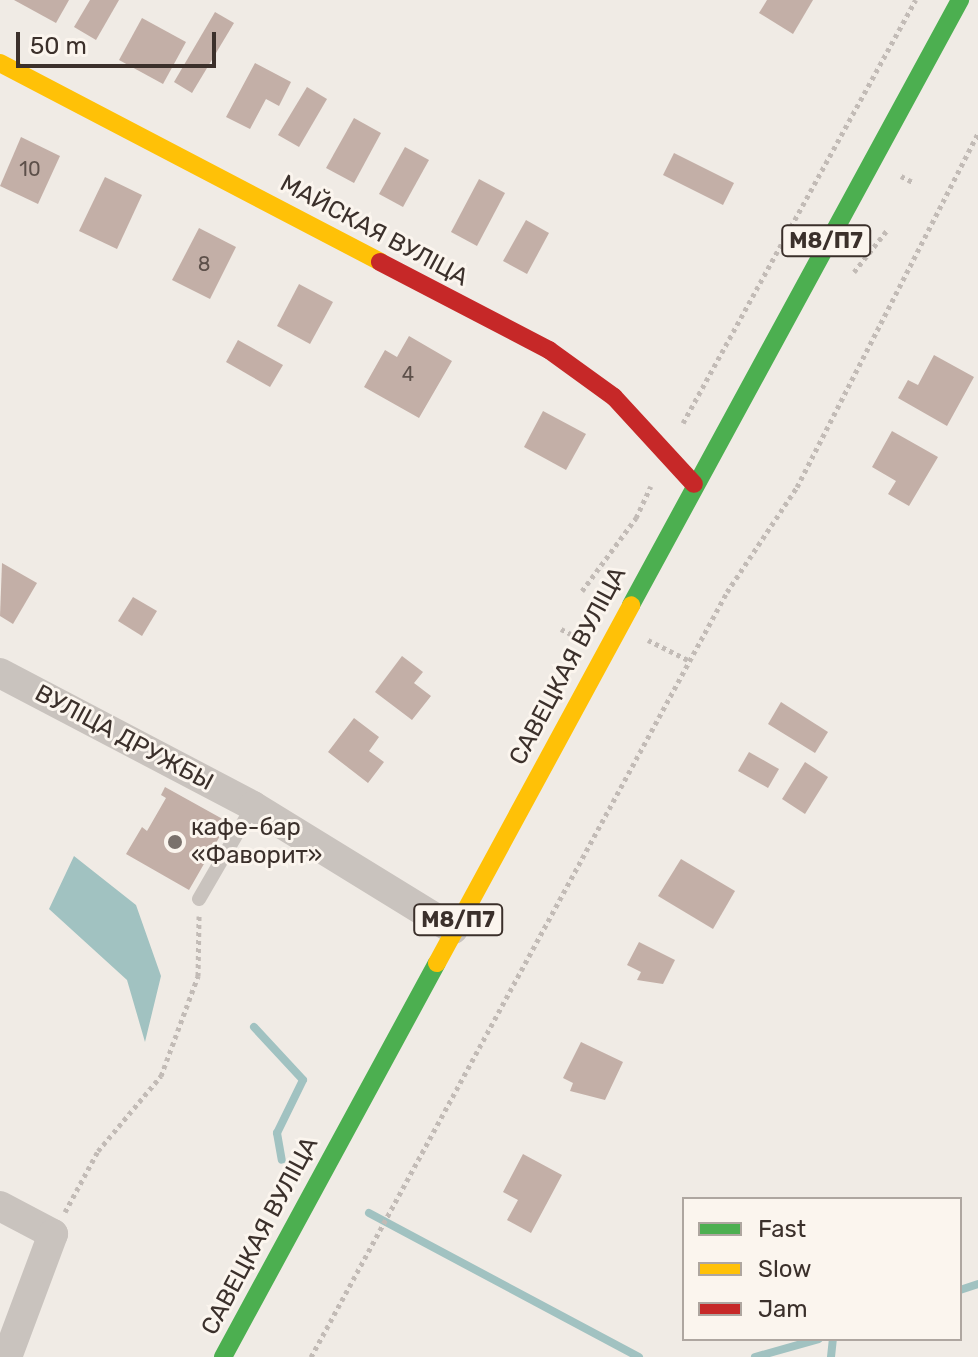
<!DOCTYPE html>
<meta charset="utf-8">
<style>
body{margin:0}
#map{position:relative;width:978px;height:1357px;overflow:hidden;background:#f0ebe5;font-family:Rubik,sans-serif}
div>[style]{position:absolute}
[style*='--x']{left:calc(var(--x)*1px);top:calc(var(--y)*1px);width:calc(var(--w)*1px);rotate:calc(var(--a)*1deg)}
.water>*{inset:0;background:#a1c2c1}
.stream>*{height:8px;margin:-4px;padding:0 4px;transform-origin:4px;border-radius:4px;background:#a1c2c1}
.building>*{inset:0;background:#c3afa7}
.path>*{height:5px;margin-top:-2.5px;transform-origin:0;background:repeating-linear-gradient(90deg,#c2bbb6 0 4px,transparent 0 8px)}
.lane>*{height:14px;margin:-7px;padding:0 7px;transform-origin:7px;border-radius:7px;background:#c9c3be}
.street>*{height:30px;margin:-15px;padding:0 15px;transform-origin:15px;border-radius:15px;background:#c9c3be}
.fast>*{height:18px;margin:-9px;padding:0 9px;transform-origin:9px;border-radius:9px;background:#4caf50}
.slow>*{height:18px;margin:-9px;padding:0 9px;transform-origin:9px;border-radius:9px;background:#ffc107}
.jam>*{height:18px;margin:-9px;padding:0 9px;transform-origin:9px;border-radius:9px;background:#c62828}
.dots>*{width:22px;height:22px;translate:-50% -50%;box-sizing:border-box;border:4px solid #fbf5ee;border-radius:50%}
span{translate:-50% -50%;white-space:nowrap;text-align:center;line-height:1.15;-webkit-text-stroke:6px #fbf5ee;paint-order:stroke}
.number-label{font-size:20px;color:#5d504a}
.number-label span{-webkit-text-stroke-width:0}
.shield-label span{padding:2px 6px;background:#fbf5ee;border:2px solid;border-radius:6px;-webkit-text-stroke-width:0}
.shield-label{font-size:22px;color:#3b302b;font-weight:700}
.street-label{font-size:24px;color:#3b302b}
.poi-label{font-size:24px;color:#3b302b}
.left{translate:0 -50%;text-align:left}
.legend{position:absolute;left:682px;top:1197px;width:280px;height:144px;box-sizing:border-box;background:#fbf5ee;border:2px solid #aea6a0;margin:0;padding:10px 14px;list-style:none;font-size:24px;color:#3b302b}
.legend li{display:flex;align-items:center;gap:16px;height:40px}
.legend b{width:40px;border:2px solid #aea6a0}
.scale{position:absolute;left:16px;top:32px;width:200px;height:36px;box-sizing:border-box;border:4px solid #3b302b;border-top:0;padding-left:10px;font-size:24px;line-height:28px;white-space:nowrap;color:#3b302b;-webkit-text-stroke:6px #fbf5ee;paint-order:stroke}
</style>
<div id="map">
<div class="water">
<div style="clip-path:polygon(74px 856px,136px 905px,161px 976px,145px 1042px,127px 980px,49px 909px)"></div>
</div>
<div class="stream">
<div style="--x:254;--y:1027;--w:72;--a:47.2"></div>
<div style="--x:303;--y:1080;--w:59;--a:116.1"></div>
<div style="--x:277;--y:1133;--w:27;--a:80"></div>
<div style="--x:369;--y:1213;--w:306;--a:28.1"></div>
<div style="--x:960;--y:1290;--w:19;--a:-18"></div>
<div style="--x:755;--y:1357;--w:66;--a:-15.7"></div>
<div style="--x:831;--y:1357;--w:18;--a:-84"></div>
</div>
<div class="building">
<div style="clip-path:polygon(14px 0,69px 0,56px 23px)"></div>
<div style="clip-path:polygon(90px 0,119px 0,96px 40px,74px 27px)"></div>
<div style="clip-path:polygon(767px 0,813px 0,793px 34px,759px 13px)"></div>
<div style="clip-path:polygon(215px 12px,234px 23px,192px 93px,174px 82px)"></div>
<div style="clip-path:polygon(142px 18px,186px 42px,163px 84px,119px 60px)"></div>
<div style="clip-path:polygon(255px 63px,291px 82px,279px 106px,266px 99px,250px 129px,226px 117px)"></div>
<div style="clip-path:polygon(307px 87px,327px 99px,299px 147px,278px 135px)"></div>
<div style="clip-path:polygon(354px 118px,381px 133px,354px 183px,326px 168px)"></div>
<div style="clip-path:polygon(21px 137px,60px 156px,38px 204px,0 186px)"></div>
<div style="clip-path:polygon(405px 147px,429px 160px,403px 207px,379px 194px)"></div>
<div style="clip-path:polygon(674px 153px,734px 183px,723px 205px,663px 175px)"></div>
<div style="clip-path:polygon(105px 177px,142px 195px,117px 249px,79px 231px)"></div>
<div style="clip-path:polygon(479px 179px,505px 193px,477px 246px,451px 232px)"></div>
<div style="clip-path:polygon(526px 220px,549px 233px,527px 274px,503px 261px)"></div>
<div style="clip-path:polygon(199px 228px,236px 247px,210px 299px,172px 280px)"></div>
<div style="clip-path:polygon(299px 284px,333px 302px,310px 344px,277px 326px)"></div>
<div style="clip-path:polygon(409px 336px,452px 361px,419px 418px,364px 387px,385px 350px,397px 357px)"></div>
<div style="clip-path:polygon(238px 340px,283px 365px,270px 387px,226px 362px)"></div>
<div style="clip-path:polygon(934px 355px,974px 377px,947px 426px,898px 398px,908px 380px,918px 385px)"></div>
<div style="clip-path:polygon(543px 411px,586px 434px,566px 470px,524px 447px)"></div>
<div style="clip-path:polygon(892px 431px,938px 457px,909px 506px,888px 494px,896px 481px,872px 467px)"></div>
<div style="clip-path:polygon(2px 563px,37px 583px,13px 624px,0 616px)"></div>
<div style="clip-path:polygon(133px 597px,157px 611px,142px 636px,118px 621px)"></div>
<div style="clip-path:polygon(402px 656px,423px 672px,414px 683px,431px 696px,412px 720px,375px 692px)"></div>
<div style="clip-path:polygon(781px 702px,828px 732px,815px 753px,768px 724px)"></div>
<div style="clip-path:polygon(354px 718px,379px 737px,369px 751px,384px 762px,368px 783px,328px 752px)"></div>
<div style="clip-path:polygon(749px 752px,779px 769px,768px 788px,738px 771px)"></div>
<div style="clip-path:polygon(805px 762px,828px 777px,805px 814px,782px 799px)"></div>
<div style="clip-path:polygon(165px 787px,228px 822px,189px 890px,126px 854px,142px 827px,147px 831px,166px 798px,161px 795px)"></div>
<div style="clip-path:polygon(681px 859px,735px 891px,713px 929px,658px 896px)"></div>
<div style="clip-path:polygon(639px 942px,675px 960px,663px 984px,637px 980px,641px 972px,627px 965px)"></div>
<div style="clip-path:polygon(581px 1042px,623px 1062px,605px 1100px,570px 1091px,573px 1083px,563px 1078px)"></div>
<div style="clip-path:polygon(523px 1154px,562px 1175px,531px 1233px,507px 1220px,518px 1200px,503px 1192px)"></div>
</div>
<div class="path">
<div style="--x:901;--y:176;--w:13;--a:27"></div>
<div style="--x:854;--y:272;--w:55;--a:-51.7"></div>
<div style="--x:683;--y:423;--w:483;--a:-61.2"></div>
<div style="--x:582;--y:591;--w:91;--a:-53.5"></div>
<div style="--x:636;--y:518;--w:35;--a:-65"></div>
<div style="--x:561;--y:629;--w:16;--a:27"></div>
<div style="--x:648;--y:640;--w:47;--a:26.6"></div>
<div style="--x:65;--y:1212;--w:69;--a:-61.6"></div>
<div style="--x:98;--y:1151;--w:98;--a:-50"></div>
<div style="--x:161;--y:1076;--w:107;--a:-69.7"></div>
<div style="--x:198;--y:976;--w:60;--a:-89"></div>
<div style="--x:311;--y:1357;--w:871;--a:-61.46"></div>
<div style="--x:727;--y:592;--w:126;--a:-56.3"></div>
<div style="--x:797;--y:487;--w:398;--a:-62.9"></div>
</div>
<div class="lane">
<div style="--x:199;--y:899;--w:108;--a:-59.9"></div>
</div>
<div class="street">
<div style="--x:0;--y:673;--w:286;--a:27.7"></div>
<div style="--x:253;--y:806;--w:235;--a:31.6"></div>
<div style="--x:0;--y:1206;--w:60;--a:27.8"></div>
<div style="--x:53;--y:1234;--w:131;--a:110.5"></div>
</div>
<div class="fast">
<div style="--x:631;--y:605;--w:689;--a:-61.46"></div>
<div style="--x:223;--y:1357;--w:448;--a:-61.5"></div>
</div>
<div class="slow">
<div style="--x:0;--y:63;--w:429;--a:27.6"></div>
<div style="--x:437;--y:963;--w:407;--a:-61.5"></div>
</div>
<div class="jam">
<div style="--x:380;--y:262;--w:191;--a:27.5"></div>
<div style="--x:549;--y:350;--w:80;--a:35.9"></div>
<div style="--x:614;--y:397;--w:118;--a:47.4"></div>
</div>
<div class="dots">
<div style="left:175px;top:842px;background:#7a716c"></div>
</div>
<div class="number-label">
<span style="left:30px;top:169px">10</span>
<span style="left:204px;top:264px">8</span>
<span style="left:408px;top:374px">4</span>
</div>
<div class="shield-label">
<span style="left:826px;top:241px">М8/П7</span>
<span style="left:458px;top:920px">М8/П7</span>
</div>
<div class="street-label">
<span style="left:374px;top:231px;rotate:28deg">МАЙСКАЯ ВУЛІЦА</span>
<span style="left:568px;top:666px;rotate:-62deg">САВЕЦКАЯ ВУЛІЦА</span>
<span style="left:124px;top:738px;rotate:28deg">ВУЛІЦА ДРУЖБЫ</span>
<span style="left:260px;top:1236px;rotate:-62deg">САВЕЦКАЯ ВУЛІЦА</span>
</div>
<div class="poi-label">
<span class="left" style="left:191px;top:842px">кафе-бар<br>«Фаворит»</span>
</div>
<ul class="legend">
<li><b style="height:10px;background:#4caf50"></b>Fast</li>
<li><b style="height:10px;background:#ffc107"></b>Slow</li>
<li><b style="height:10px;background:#c62828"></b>Jam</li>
</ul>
<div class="scale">50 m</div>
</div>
